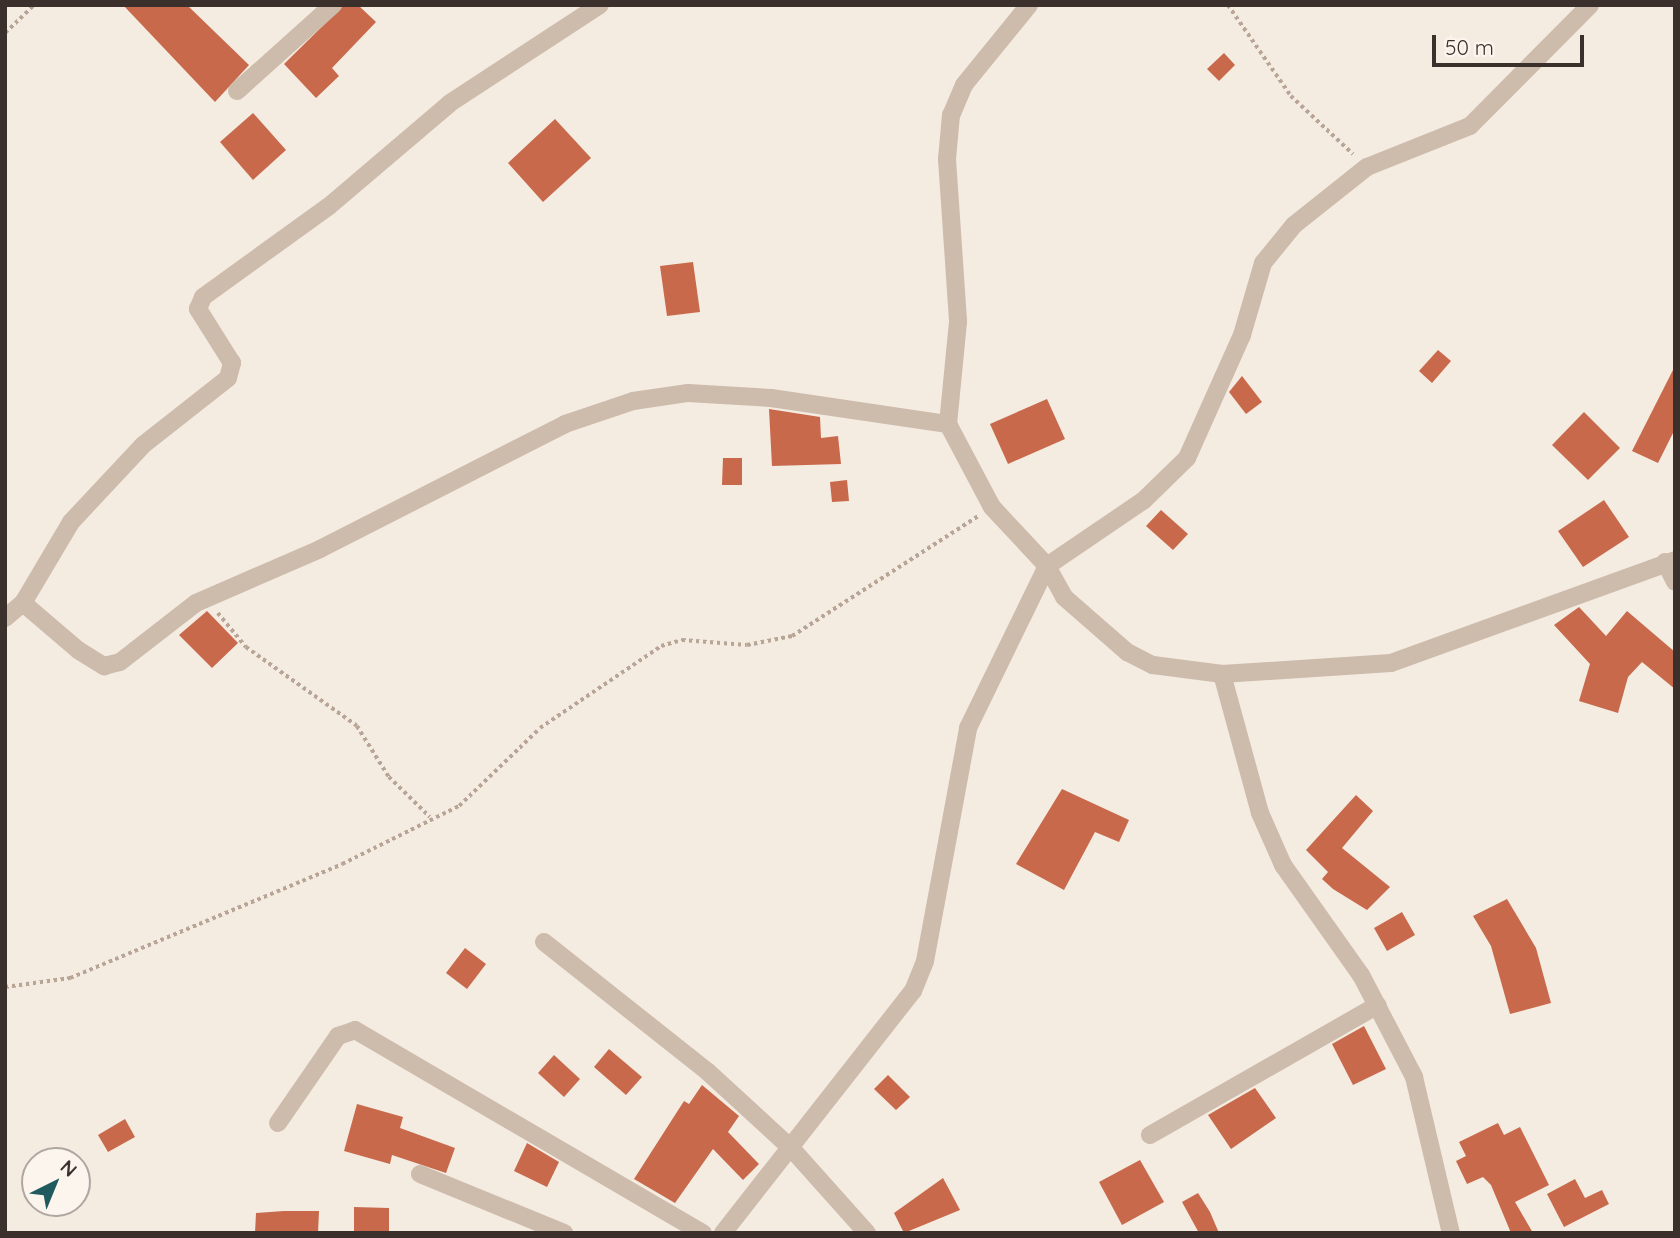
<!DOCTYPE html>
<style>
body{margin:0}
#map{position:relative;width:1680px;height:1238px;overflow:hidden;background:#f4ebe1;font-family:Quicksand,sans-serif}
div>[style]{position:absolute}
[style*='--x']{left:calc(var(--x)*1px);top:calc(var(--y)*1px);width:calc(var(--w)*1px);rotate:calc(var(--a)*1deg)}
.building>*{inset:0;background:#c8694b}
.path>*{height:3.5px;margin-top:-1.75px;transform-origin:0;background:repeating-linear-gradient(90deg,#b9a596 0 3.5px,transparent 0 7px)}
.minor>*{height:18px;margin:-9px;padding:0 9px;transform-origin:9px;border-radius:9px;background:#cdbbac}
span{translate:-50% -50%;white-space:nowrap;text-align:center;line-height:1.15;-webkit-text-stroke:6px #fbf5ee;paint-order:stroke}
.frame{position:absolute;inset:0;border:7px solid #3b302b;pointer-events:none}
.north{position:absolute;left:21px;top:1147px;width:70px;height:70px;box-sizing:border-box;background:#fbf5ee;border:2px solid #aea6a0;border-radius:50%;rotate:43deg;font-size:19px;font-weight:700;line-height:28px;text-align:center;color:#3b302b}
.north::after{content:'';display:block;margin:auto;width:24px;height:32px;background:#1f5a5e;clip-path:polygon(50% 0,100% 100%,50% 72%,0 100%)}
.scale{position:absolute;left:1432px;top:35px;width:152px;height:32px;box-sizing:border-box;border:4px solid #3b302b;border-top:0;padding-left:9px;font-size:21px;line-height:24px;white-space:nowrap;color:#3b302b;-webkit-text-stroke:5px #fbf5ee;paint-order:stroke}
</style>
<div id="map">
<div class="building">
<div style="clip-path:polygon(123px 5px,187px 5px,249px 65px,215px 102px)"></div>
<div style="clip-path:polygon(344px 5px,358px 5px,376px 22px,332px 68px,339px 76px,316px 98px,284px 64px)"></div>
<div style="clip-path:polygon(1224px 53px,1235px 65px,1219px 81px,1207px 69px)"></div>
<div style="clip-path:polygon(253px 113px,286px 150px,253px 180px,220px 142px)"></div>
<div style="clip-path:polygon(555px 119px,591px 158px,543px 202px,508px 163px)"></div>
<div style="clip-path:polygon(693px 262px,700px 312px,667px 316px,660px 266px)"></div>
<div style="clip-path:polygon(1438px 350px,1451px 361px,1432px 383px,1419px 371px)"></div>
<div style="clip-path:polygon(1675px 366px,1675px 429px,1658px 463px,1632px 451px)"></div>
<div style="clip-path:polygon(1242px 376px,1262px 402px,1246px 414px,1229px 392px)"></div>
<div style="clip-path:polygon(1047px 399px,1065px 439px,1008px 464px,990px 424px)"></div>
<div style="clip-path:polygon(769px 409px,820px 417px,821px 438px,838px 436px,841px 464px,772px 466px)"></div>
<div style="clip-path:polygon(1584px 412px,1620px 448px,1588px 480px,1552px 445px)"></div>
<div style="clip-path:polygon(723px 458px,742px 458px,742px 485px,722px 485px)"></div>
<div style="clip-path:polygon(847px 480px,849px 501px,832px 502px,830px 482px)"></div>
<div style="clip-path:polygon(1604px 500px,1629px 537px,1583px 567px,1558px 531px)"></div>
<div style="clip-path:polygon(1161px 510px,1188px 534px,1173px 550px,1146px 526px)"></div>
<div style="clip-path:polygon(1579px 607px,1606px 636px,1627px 611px,1675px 652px,1675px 689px,1642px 662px,1628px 677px,1618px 713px,1579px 701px,1590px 664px,1554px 625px)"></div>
<div style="clip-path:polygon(207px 611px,238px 643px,212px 668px,179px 635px)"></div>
<div style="clip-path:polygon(1062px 789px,1129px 820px,1119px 842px,1095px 832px,1064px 890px,1016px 864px)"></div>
<div style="clip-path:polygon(1356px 795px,1373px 811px,1342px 848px,1390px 887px,1367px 910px,1333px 889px,1322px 879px,1328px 872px,1306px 850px)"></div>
<div style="clip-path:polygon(1507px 899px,1536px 948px,1551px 1003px,1510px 1014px,1491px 946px,1473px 916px)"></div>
<div style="clip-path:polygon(1402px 912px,1415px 935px,1387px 951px,1374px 928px)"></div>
<div style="clip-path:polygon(465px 948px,486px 964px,467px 989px,446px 973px)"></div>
<div style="clip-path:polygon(1364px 1026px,1386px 1069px,1353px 1085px,1332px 1044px)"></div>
<div style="clip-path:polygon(609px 1049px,642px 1077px,626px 1095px,594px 1067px)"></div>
<div style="clip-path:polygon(554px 1055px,580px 1079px,564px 1097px,538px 1073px)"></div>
<div style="clip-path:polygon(888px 1075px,910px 1097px,896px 1110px,874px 1089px)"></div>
<div style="clip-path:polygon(702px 1085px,739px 1116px,728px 1132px,759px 1164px,743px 1180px,713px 1149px,675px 1203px,634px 1179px,684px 1101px,689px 1104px)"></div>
<div style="clip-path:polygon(1255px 1088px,1276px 1118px,1231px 1149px,1208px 1115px)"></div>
<div style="clip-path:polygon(357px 1104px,403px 1117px,400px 1128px,455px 1148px,446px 1173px,392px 1155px,390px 1164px,344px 1151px)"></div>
<div style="clip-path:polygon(125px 1119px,135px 1137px,108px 1152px,98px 1135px)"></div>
<div style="clip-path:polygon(1498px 1123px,1504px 1135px,1520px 1127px,1549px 1185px,1515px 1202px,1533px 1233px,1511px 1233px,1491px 1185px,1483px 1177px,1467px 1184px,1456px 1161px,1466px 1156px,1459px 1142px)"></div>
<div style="clip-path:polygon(527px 1143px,559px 1162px,547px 1187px,514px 1171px)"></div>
<div style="clip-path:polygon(1140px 1160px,1164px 1202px,1122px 1225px,1099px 1182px)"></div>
<div style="clip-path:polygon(943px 1178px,960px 1210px,904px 1233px,894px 1213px)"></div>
<div style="clip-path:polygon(1575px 1179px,1585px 1198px,1602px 1190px,1609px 1204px,1564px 1227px,1547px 1194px)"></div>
<div style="clip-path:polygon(1198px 1193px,1210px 1212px,1219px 1233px,1199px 1233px,1182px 1202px)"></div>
<div style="clip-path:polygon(354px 1207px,389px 1208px,389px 1233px,354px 1233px)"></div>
<div style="clip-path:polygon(284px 1211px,319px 1211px,318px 1233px,255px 1233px,256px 1213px)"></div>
</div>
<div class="path">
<div style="--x:1228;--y:5;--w:111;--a:55.3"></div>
<div style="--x:1291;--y:96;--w:85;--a:43.1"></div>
<div style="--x:5;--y:33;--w:40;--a:-44"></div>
<div style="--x:218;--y:613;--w:44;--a:50.5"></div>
<div style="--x:246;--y:647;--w:136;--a:35.4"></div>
<div style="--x:357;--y:726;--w:60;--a:57.9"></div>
<div style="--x:389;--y:777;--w:57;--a:44.3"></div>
<div style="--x:5;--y:987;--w:66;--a:-7.9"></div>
<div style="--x:70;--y:978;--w:295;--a:-22.7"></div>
<div style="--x:342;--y:864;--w:131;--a:-26.4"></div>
<div style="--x:459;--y:806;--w:112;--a:-43.9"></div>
<div style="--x:540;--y:728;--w:146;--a:-34.1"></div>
<div style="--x:661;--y:646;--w:22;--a:-16"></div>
<div style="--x:682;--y:640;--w:65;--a:4.4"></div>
<div style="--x:747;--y:645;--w:46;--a:-11.3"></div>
<div style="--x:792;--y:636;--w:221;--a:-32.8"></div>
</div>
<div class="minor">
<div style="--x:1029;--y:5;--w:103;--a:129.1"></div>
<div style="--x:964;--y:85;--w:33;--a:113"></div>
<div style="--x:951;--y:115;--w:44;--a:95.2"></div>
<div style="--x:947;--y:159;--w:163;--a:86.1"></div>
<div style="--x:958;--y:322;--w:102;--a:95.6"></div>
<div style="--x:948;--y:424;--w:94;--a:62.1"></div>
<div style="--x:992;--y:507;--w:81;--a:47"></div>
<div style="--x:1047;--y:566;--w:35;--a:61"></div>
<div style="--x:1064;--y:597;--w:84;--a:41.1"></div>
<div style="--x:1127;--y:652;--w:29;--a:27"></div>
<div style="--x:1153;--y:665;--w:70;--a:7.4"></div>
<div style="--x:1222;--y:674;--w:169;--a:-3.7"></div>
<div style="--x:1391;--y:663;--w:302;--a:-19.9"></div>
<div style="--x:237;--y:91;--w:129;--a:-41.9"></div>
<div style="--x:1665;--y:562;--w:22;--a:63"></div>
<div style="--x:23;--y:603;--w:94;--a:-59.3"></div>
<div style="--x:71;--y:522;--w:105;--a:-46.9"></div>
<div style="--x:143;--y:445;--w:108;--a:-38.2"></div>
<div style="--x:228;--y:378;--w:16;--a:-75"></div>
<div style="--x:232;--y:363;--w:64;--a:-122.2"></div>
<div style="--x:198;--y:309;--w:13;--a:-67"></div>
<div style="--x:203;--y:297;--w:154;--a:-35.8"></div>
<div style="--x:328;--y:207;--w:160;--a:-40.4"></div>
<div style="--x:450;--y:103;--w:179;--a:-33.2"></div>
<div style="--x:5;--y:618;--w:23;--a:-40"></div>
<div style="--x:23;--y:603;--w:72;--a:40.5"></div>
<div style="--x:78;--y:650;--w:31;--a:32"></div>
<div style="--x:104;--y:666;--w:16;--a:-14"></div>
<div style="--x:120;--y:662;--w:96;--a:-37.8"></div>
<div style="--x:196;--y:603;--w:135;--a:-23.5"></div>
<div style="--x:320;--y:549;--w:275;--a:-27"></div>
<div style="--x:565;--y:424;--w:72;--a:-18.7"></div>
<div style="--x:633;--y:401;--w:56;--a:-8.3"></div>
<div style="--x:688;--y:393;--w:83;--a:3.4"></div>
<div style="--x:771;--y:398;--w:179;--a:8.4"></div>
<div style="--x:1222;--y:674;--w:144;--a:74.7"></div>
<div style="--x:1260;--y:813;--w:57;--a:66.1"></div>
<div style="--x:1283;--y:865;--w:135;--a:54.7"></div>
<div style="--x:1361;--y:975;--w:115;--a:62.5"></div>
<div style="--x:1414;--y:1077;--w:160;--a:76.7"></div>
<div style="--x:544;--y:942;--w:209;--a:38.4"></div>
<div style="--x:708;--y:1072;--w:113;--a:42.5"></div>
<div style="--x:791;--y:1148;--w:114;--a:48.2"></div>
<div style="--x:278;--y:1123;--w:106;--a:-55.4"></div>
<div style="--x:338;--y:1036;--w:18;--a:-19"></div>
<div style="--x:355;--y:1030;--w:403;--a:30.3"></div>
<div style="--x:1150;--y:1135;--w:262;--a:-29.7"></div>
<div style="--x:420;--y:1174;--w:156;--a:22.3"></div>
<div style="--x:723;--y:1233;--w:308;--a:-51.9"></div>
<div style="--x:913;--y:991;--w:32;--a:-68"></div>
<div style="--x:925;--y:961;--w:237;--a:-79.5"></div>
<div style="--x:968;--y:728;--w:180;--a:-64"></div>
<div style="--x:1047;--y:566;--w:117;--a:-34.2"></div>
<div style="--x:1144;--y:500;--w:60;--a:-44.3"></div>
<div style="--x:1187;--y:458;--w:135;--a:-65.9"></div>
<div style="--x:1242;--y:335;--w:75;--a:-73.7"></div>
<div style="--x:1263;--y:263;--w:49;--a:-50.8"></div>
<div style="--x:1294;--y:225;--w:93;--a:-38.5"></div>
<div style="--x:1367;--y:167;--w:111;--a:-21.7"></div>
<div style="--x:1470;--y:126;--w:170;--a:-45.2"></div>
</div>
<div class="frame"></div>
<div class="north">N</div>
<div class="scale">50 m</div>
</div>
